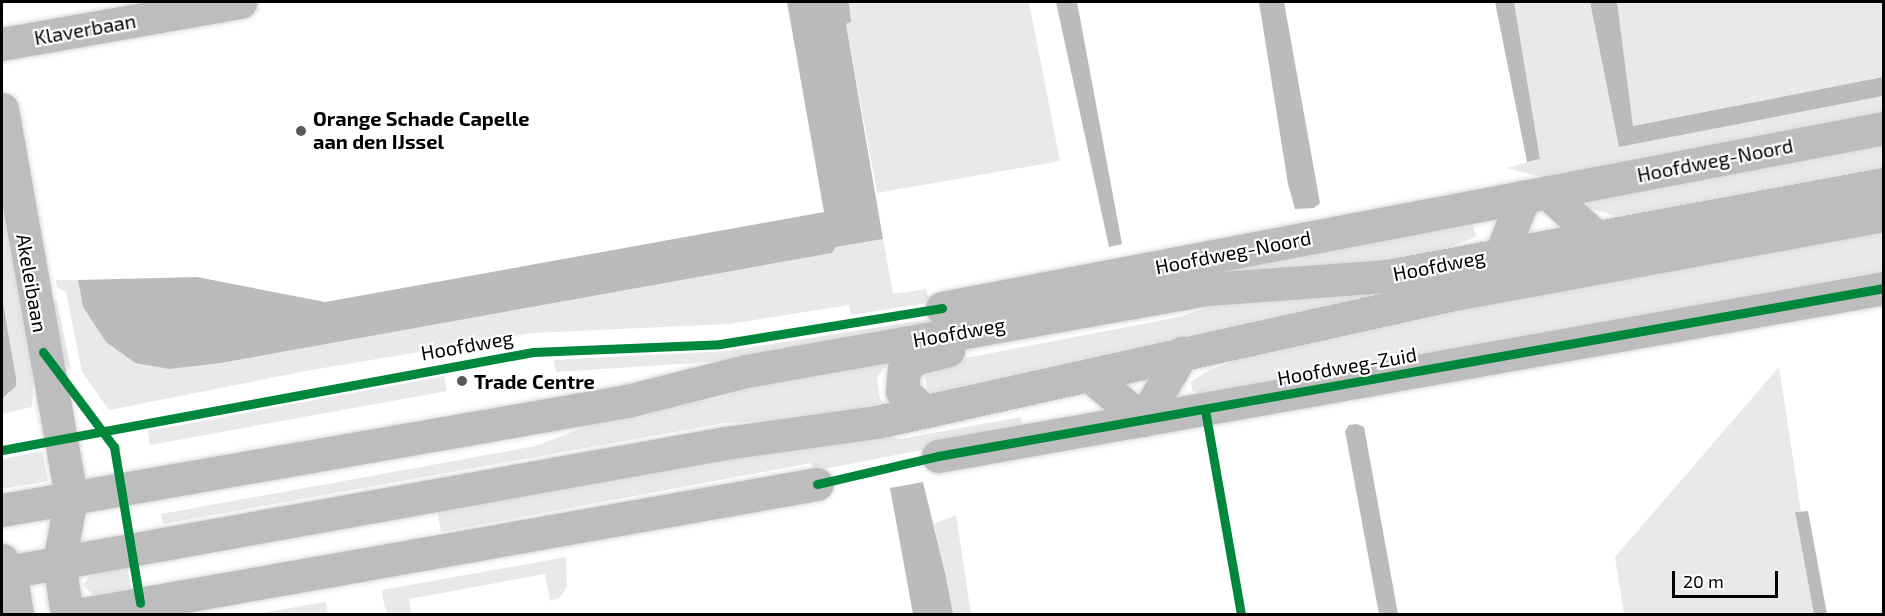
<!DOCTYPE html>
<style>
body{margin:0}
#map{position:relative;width:1885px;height:616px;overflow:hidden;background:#fff;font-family:"Exo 2",sans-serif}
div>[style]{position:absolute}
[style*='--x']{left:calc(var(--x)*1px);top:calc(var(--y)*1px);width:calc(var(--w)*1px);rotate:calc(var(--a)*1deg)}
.green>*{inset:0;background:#e9e9e9}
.water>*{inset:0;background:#bbb}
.roads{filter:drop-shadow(0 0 2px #dbdbdb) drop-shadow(0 0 2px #dbdbdb)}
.minor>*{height:33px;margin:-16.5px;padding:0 16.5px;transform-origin:16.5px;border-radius:16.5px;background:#bdbdbd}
.major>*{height:33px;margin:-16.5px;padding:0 16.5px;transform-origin:16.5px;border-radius:16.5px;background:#bdbdbd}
.cycleway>*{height:9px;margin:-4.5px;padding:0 4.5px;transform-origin:4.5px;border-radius:4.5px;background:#00873e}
.dots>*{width:16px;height:16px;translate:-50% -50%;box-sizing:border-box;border:3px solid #fff;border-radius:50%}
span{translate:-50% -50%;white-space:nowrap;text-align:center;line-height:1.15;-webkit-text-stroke:4.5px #fff;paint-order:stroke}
.street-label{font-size:20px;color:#000}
.poi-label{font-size:20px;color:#000;font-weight:700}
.left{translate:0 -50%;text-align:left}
.frame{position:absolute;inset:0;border:3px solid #000;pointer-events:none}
.scale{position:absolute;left:1672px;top:571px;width:106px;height:27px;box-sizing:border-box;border:3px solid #000;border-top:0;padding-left:8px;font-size:18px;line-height:21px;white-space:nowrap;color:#000;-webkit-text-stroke:4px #fff;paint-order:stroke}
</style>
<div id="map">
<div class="green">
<div style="clip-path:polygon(849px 2px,1029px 2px,1060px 161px,877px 193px,846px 24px,851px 22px)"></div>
<div style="clip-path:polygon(1514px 2px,1590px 2px,1619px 147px,1883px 96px,1883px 115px,1545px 178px,1507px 168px,1540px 159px)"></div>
<div style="clip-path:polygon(1617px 2px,1883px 2px,1883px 77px,1633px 126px)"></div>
<div style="clip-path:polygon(1883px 140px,1883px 173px,1623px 218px,1588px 208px,1588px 199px)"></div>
<div style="clip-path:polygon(2px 178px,34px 354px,32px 407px,2px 414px,2px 399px,9px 394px,16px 378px,2px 297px)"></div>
<div style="clip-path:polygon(1883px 193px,931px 394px,927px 388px,925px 376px,934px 364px,1179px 317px,1237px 297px)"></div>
<div style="clip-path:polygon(1472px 222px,1476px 237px,1408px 262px,725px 361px,556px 372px,554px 360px,726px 351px,944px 317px)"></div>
<div style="clip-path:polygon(1883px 224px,1883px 271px,1203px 397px,1192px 390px,1191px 382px,1205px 372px,1274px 346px)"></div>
<div style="clip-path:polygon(883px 239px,893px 294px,926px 289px,928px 296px,940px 295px,940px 301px,851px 315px,849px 305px,729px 324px,532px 333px,311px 370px,109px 410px,82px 372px,66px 292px,57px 287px,56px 280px,78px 280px,83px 307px,106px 342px,135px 363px,169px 369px,221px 363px,832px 253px,836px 247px)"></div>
<div style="clip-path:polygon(49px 302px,57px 302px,71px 370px,57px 355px)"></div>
<div style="clip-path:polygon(890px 358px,877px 378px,880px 399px,886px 407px,852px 417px,724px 423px,163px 524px,161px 514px,536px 446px,613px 416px,723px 397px,799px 369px)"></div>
<div style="clip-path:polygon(1779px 367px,1801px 511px,1795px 513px,1814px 614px,1624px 614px,1615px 557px)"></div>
<div style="clip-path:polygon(444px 376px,447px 391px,150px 445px,148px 431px)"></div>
<div style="clip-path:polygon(1021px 417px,1024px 430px,814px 471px,811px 463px,441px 532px,437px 510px,878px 432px,900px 439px)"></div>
<div style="clip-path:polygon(42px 451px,48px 481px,2px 489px,2px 459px)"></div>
<div style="clip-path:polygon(956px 515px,971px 614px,953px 614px,934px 524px)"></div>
<div style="clip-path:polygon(566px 557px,567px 587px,559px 598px,550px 601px,545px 574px,409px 599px,411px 614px,388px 614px,384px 605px,382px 590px)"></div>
<div style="clip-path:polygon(127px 566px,131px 588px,93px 595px,83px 585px,92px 572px)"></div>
<div style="clip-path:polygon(326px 602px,328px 614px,256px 614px,325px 602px)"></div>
</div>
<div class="water">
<div style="clip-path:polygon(787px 2px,849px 2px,851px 22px,846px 24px,883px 239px,836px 247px,832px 253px,221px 363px,169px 369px,135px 363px,106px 342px,83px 307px,78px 280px,197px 277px,325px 302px,824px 212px)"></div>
<div style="clip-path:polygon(1056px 2px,1077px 2px,1122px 244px,1109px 247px)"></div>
<div style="clip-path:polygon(1259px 2px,1284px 2px,1320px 203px,1314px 208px,1295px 209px,1288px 184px)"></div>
<div style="clip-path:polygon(1495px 2px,1514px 2px,1540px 159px,1527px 162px)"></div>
<div style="clip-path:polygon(1590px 2px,1617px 2px,1633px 126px,1883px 77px,1883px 96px,1619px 147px)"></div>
<div style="clip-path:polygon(2px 297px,16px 378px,16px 386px,2px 399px)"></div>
<div style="clip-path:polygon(1357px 424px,1364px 427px,1398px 614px,1379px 614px,1345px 431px,1349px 425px)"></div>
<div style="clip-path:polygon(923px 482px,945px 573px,953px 614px,913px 614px,890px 488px)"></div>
<div style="clip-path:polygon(1808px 511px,1827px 614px,1814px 614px,1795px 512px)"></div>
</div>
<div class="roads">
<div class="minor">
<div style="--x:2;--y:44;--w:242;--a:-10"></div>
<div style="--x:2;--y:109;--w:394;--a:79.9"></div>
<div style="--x:71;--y:497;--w:67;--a:100.3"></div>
<div style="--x:59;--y:563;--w:52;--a:81.1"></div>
<div style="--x:1547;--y:192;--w:67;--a:42.6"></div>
<div style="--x:1501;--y:253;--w:61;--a:-67.7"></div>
<div style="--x:942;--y:308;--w:959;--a:-10.82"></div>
<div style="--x:1089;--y:375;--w:70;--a:39.8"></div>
<div style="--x:1143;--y:420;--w:78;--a:-59.8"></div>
<div style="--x:938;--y:456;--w:961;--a:-10.07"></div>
<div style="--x:2;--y:560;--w:14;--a:56"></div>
<div style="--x:10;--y:572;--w:43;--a:80.5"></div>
<div style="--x:83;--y:614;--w:745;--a:-10.04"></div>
</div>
<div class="major">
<div style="--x:923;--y:410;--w:28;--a:-138"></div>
<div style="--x:902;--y:391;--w:23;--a:-85"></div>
<div style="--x:904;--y:368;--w:16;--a:-38"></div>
<div style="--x:917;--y:358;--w:32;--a:-14"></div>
<div style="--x:2;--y:510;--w:634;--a:-9.89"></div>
<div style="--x:627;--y:401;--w:123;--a:-14.1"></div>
<div style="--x:746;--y:371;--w:467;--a:-10.1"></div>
<div style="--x:1206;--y:289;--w:181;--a:-4.1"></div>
<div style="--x:1387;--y:276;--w:505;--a:-10.49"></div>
<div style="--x:2;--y:573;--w:735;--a:-10.19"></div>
<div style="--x:725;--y:443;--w:153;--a:-7.9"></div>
<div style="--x:877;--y:422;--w:591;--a:-12.51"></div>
<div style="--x:1454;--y:294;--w:437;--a:-10.4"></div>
</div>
</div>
<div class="cycleway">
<div style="--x:43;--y:352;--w:119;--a:53.2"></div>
<div style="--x:114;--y:447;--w:158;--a:80.5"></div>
<div style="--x:1205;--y:410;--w:207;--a:80"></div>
<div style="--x:2;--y:450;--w:540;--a:-10.46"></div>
<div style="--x:533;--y:352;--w:187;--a:-2.4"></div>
<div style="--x:720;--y:344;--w:225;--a:-9.2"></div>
<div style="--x:817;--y:484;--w:124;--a:-13"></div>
<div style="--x:938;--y:456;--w:961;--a:-10.07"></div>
</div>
<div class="dots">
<div style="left:301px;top:131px;background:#595959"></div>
<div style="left:462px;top:381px;background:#595959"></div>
</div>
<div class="street-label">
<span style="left:85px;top:29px;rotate:-10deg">Klaverbaan</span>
<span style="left:1715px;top:160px;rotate:-11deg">Hoofdweg-Noord</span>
<span style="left:1233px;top:252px;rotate:-11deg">Hoofdweg-Noord</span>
<span style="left:1439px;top:265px;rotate:-11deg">Hoofdweg</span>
<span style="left:32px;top:283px;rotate:80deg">Akeleibaan</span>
<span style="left:959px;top:332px;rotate:-10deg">Hoofdweg</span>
<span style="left:467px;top:345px;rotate:-10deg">Hoofdweg</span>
<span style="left:1347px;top:366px;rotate:-10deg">Hoofdweg-Zuid</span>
</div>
<div class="poi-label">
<span class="left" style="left:313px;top:130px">Orange Schade Capelle<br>aan den IJssel</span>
<span class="left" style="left:474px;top:381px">Trade Centre</span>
</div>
<div class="frame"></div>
<div class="scale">20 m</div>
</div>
